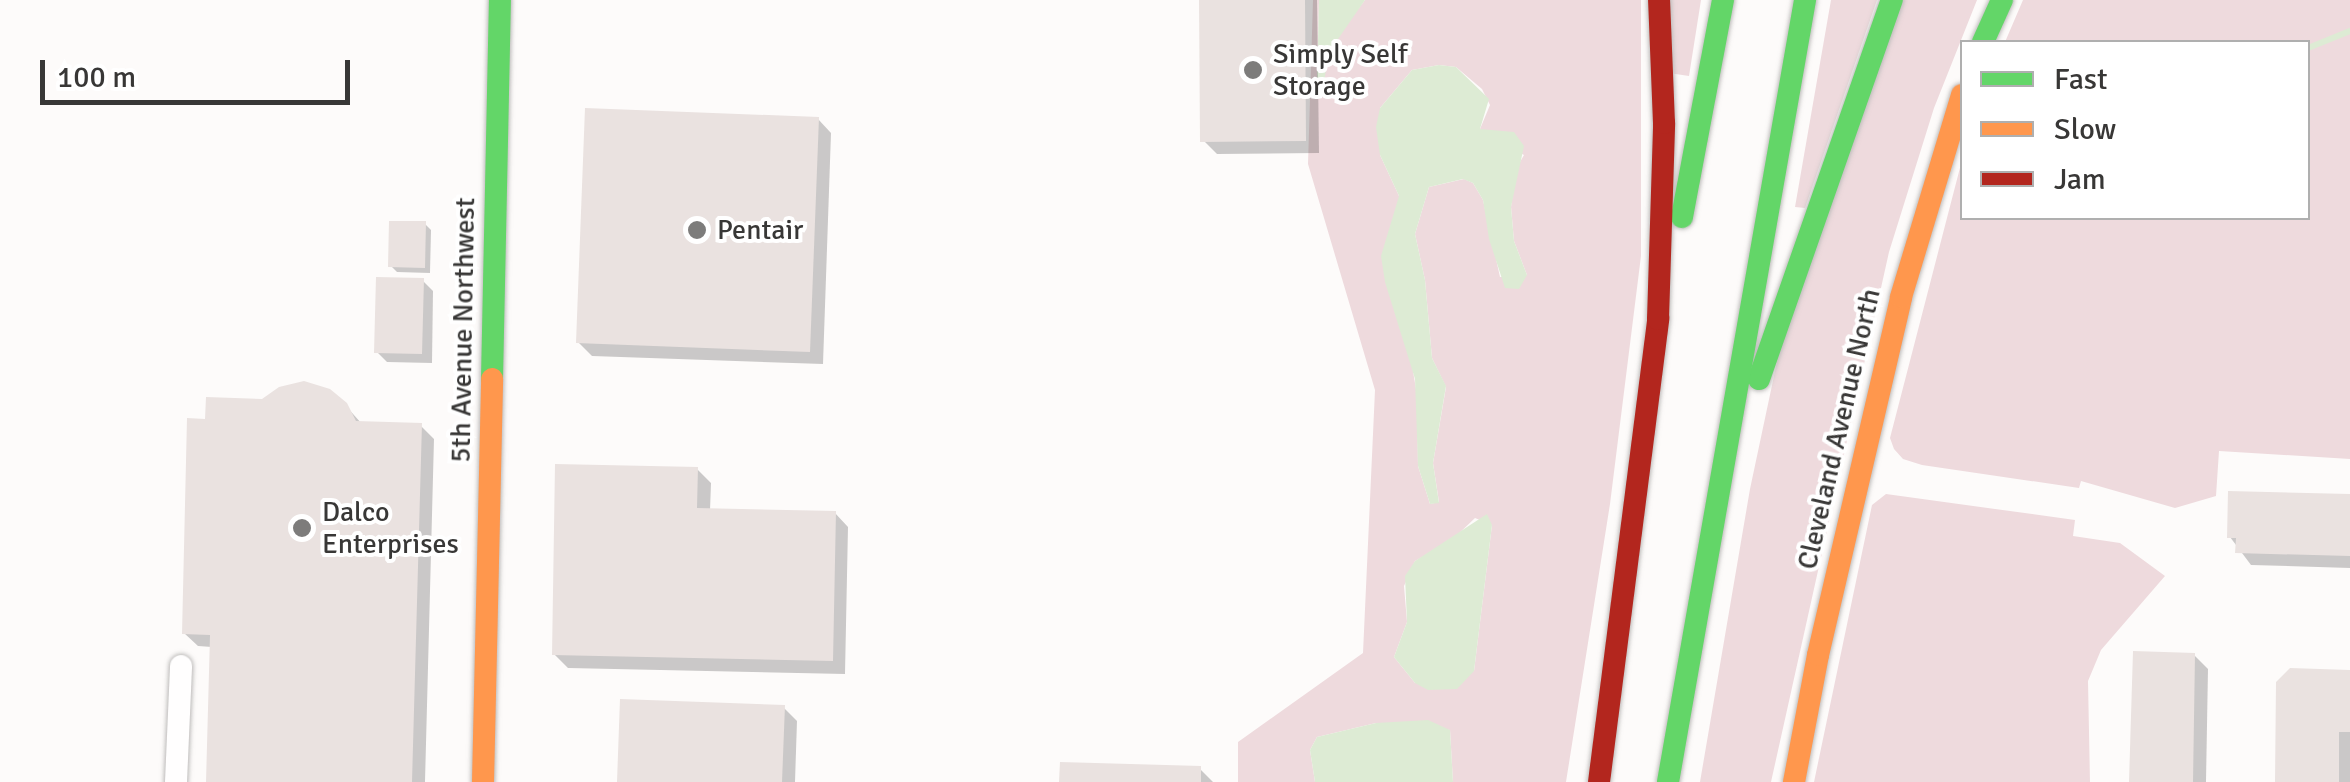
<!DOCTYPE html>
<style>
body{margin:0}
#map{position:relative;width:2350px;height:782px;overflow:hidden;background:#fdfbfa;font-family:Signika,sans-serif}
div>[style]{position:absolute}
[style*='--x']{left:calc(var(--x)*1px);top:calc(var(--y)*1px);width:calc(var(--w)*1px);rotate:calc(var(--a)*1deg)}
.green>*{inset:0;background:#eedadd}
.water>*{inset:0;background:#ddebd4}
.shadow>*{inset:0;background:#0003}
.stream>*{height:6px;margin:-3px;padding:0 3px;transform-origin:3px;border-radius:3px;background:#ddebd4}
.building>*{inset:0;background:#eae2e0}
.roads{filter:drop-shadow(0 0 2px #bfbdbc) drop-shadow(0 0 2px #bfbdbc)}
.street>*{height:22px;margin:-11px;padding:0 11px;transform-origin:11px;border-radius:11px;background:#fffefe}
.fast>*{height:22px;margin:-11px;padding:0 11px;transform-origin:11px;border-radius:11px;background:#63d668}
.slow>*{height:22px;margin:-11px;padding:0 11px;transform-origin:11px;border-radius:11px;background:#ff974d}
.jam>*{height:22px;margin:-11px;padding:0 11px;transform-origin:11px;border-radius:11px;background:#b3261e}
.dots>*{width:28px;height:28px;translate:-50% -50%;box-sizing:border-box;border:5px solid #fff;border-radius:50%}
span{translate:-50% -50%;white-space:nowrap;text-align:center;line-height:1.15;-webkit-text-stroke:8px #fff;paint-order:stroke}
.poi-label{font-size:28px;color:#383736}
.left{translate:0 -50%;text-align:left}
.street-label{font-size:28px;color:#383736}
.legend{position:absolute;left:1960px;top:40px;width:350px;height:180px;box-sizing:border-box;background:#fff;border:2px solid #afafaf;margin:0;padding:12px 18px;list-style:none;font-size:30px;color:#383736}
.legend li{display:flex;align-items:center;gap:20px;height:50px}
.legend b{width:50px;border:2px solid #afafaf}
.scale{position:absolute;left:40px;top:60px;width:310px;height:45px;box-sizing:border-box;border:5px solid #383736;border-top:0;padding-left:12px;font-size:30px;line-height:35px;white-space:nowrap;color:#383736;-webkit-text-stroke:8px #fff;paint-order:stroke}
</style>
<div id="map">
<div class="green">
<div style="clip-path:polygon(evenodd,1313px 0,1319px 0,1317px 81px,1330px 62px,1328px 52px,1338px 35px,1365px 0,1641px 0,1641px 256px,1610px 504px,1566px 782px,1453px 782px,1450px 730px,1376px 723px,1317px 737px,1310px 750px,1315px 782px,1238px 782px,1238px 742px,1363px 653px,1375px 390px,1308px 164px,1313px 0,1439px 65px,1456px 67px,1482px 89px,1490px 105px,1480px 129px,1524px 155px,1516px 169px,1511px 207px,1514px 241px,1527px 275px,1500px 277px,1483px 200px,1473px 183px,1464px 179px,1429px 187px,1415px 234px,1425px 280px,1432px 358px,1446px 387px,1433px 463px,1439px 502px,1430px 504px,1418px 466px,1417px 395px,1410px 353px,1399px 196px,1380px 155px,1380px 108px,1412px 70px,1439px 65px,1313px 0,1475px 518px,1492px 525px,1474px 671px,1415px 683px,1394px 657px,1407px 622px,1404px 586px,1415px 561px,1452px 540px,1475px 518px)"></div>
<div style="clip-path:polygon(1667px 0,1701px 0,1689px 76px,1669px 73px)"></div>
<div style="clip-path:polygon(1831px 0,1877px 0,1805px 208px,1795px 207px)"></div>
<div style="clip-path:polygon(1899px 0,1977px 0,1934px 108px,1889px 252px,1771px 782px,1700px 782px,1750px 489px,1778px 357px)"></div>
<div style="clip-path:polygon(2023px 0,2350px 0,2350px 459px,2219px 451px,2216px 496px,2175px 508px,2081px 481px,2079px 488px,1922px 465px,1903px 459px,1894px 449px,1890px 438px,1962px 160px,1962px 218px,2308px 218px,2308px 42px,2005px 42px)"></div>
<div style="clip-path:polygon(1886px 494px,2075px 520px,2073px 536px,2120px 543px,2165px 576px,2101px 650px,2088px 681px,2090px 782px,1814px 782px,1872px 505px)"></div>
</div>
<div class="water">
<div style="clip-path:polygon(1319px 0,1365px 0,1329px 52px,1323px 88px,1317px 81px)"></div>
<div style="clip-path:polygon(1439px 65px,1456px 67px,1489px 99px,1480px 129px,1514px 132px,1524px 146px,1511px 207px,1514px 241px,1527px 275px,1519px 289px,1505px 288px,1489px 239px,1483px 200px,1473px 183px,1463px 179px,1429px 187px,1415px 234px,1425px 280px,1432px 358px,1446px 386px,1433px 463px,1439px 503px,1430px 504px,1418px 466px,1415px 379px,1385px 282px,1381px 256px,1399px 196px,1380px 155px,1376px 127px,1380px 108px,1412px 70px)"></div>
<div style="clip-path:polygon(1487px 514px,1492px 525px,1474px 671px,1457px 689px,1428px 690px,1415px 683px,1394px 657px,1407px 622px,1405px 576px,1415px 561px)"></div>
<div style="clip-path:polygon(1428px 720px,1450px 730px,1453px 782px,1315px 782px,1310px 750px,1317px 737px,1376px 723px)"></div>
</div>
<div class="shadow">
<div style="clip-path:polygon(1202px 0,1317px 0,1319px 153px,1217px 154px,1203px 140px)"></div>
<div style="clip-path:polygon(818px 119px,831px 133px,823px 364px,592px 356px,578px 342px)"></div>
<div style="clip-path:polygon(425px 224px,431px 230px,430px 273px,397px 272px,391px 266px)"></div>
<div style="clip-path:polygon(423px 281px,433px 291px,432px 363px,387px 362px,377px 352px)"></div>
<div style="clip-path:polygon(345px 405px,362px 424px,420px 425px,434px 439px,425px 782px,209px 782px,212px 647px,198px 646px,184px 633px)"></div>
<div style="clip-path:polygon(697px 469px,711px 483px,710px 511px,835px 513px,848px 527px,845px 674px,568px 668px,554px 654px)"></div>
<div style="clip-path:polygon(2350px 496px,2350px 568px,2251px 565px,2230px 537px)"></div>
<div style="clip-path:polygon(2194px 655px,2208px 669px,2206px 782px,2132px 782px)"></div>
<div style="clip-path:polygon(2350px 672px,2350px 782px,2277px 782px)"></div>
<div style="clip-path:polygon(784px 708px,797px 721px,795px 782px,620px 782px)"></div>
<div style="clip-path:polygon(1200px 769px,1213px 782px,1062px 782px)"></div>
</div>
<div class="stream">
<div style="--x:2308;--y:48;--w:45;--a:-22"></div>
</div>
<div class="building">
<div style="clip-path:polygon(1199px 0,1305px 0,1306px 141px,1200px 142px)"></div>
<div style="clip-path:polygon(585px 108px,819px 117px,810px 352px,576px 343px)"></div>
<div style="clip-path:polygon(389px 221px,426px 221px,425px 268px,388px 267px)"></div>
<div style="clip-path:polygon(376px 277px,424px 278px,422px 354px,374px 353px)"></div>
<div style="clip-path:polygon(304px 381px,330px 389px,347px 403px,356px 421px,422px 423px,412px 782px,206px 782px,210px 635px,182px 634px,187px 418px,205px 419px,206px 397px,262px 399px,279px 387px)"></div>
<div style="clip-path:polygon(555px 464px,698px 467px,697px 508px,836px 511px,833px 661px,552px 655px)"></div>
<div style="clip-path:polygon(2228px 491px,2350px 494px,2350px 556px,2235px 553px,2236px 538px,2227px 538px)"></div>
<div style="clip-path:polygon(2133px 651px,2195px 653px,2193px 782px,2129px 782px)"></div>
<div style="clip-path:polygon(2290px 668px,2350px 670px,2350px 732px,2339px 732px,2339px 782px,2275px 782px,2276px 682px)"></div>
<div style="clip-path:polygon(620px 699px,785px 705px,782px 782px,617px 782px)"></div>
<div style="clip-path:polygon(1060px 762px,1201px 766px,1201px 782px,1059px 782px)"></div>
</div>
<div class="roads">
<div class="street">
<div style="--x:176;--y:782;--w:116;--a:-87.5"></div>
</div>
<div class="fast">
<div style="--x:1983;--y:42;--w:46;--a:-65.7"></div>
<div style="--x:1682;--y:217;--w:221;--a:-79.3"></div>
<div style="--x:492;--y:379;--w:379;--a:-88.8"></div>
<div style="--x:1759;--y:379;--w:402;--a:-70.7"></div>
<div style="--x:1668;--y:782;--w:794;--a:-80.06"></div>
</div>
<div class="slow">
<div style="--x:483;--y:782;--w:403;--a:-88.7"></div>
<div style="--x:1794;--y:782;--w:129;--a:-79.3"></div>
<div style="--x:1818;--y:655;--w:367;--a:-76.9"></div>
<div style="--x:1901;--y:297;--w:211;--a:-73.2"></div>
</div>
<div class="jam">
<div style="--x:1599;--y:782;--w:467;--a:-82.7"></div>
<div style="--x:1658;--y:319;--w:196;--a:-88.2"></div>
<div style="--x:1664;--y:123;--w:123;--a:-92.3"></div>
</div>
</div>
<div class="dots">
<div style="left:1253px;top:70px;background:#7d7c7b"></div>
<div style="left:697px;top:230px;background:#7d7c7b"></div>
<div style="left:302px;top:528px;background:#7d7c7b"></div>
</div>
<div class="poi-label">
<span class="left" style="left:1273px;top:70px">Simply Self<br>Storage</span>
<span class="left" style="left:717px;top:230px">Pentair</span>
<span class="left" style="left:322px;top:528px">Dalco<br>Enterprises</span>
</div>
<div class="street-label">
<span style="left:463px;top:330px;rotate:-89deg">5th Avenue Northwest</span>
<span style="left:1839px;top:429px;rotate:-77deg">Cleveland Avenue North</span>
</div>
<ul class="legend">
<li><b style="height:12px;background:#63d668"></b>Fast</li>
<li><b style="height:12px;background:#ff974d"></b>Slow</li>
<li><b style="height:12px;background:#b3261e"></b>Jam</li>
</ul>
<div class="scale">100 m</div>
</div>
